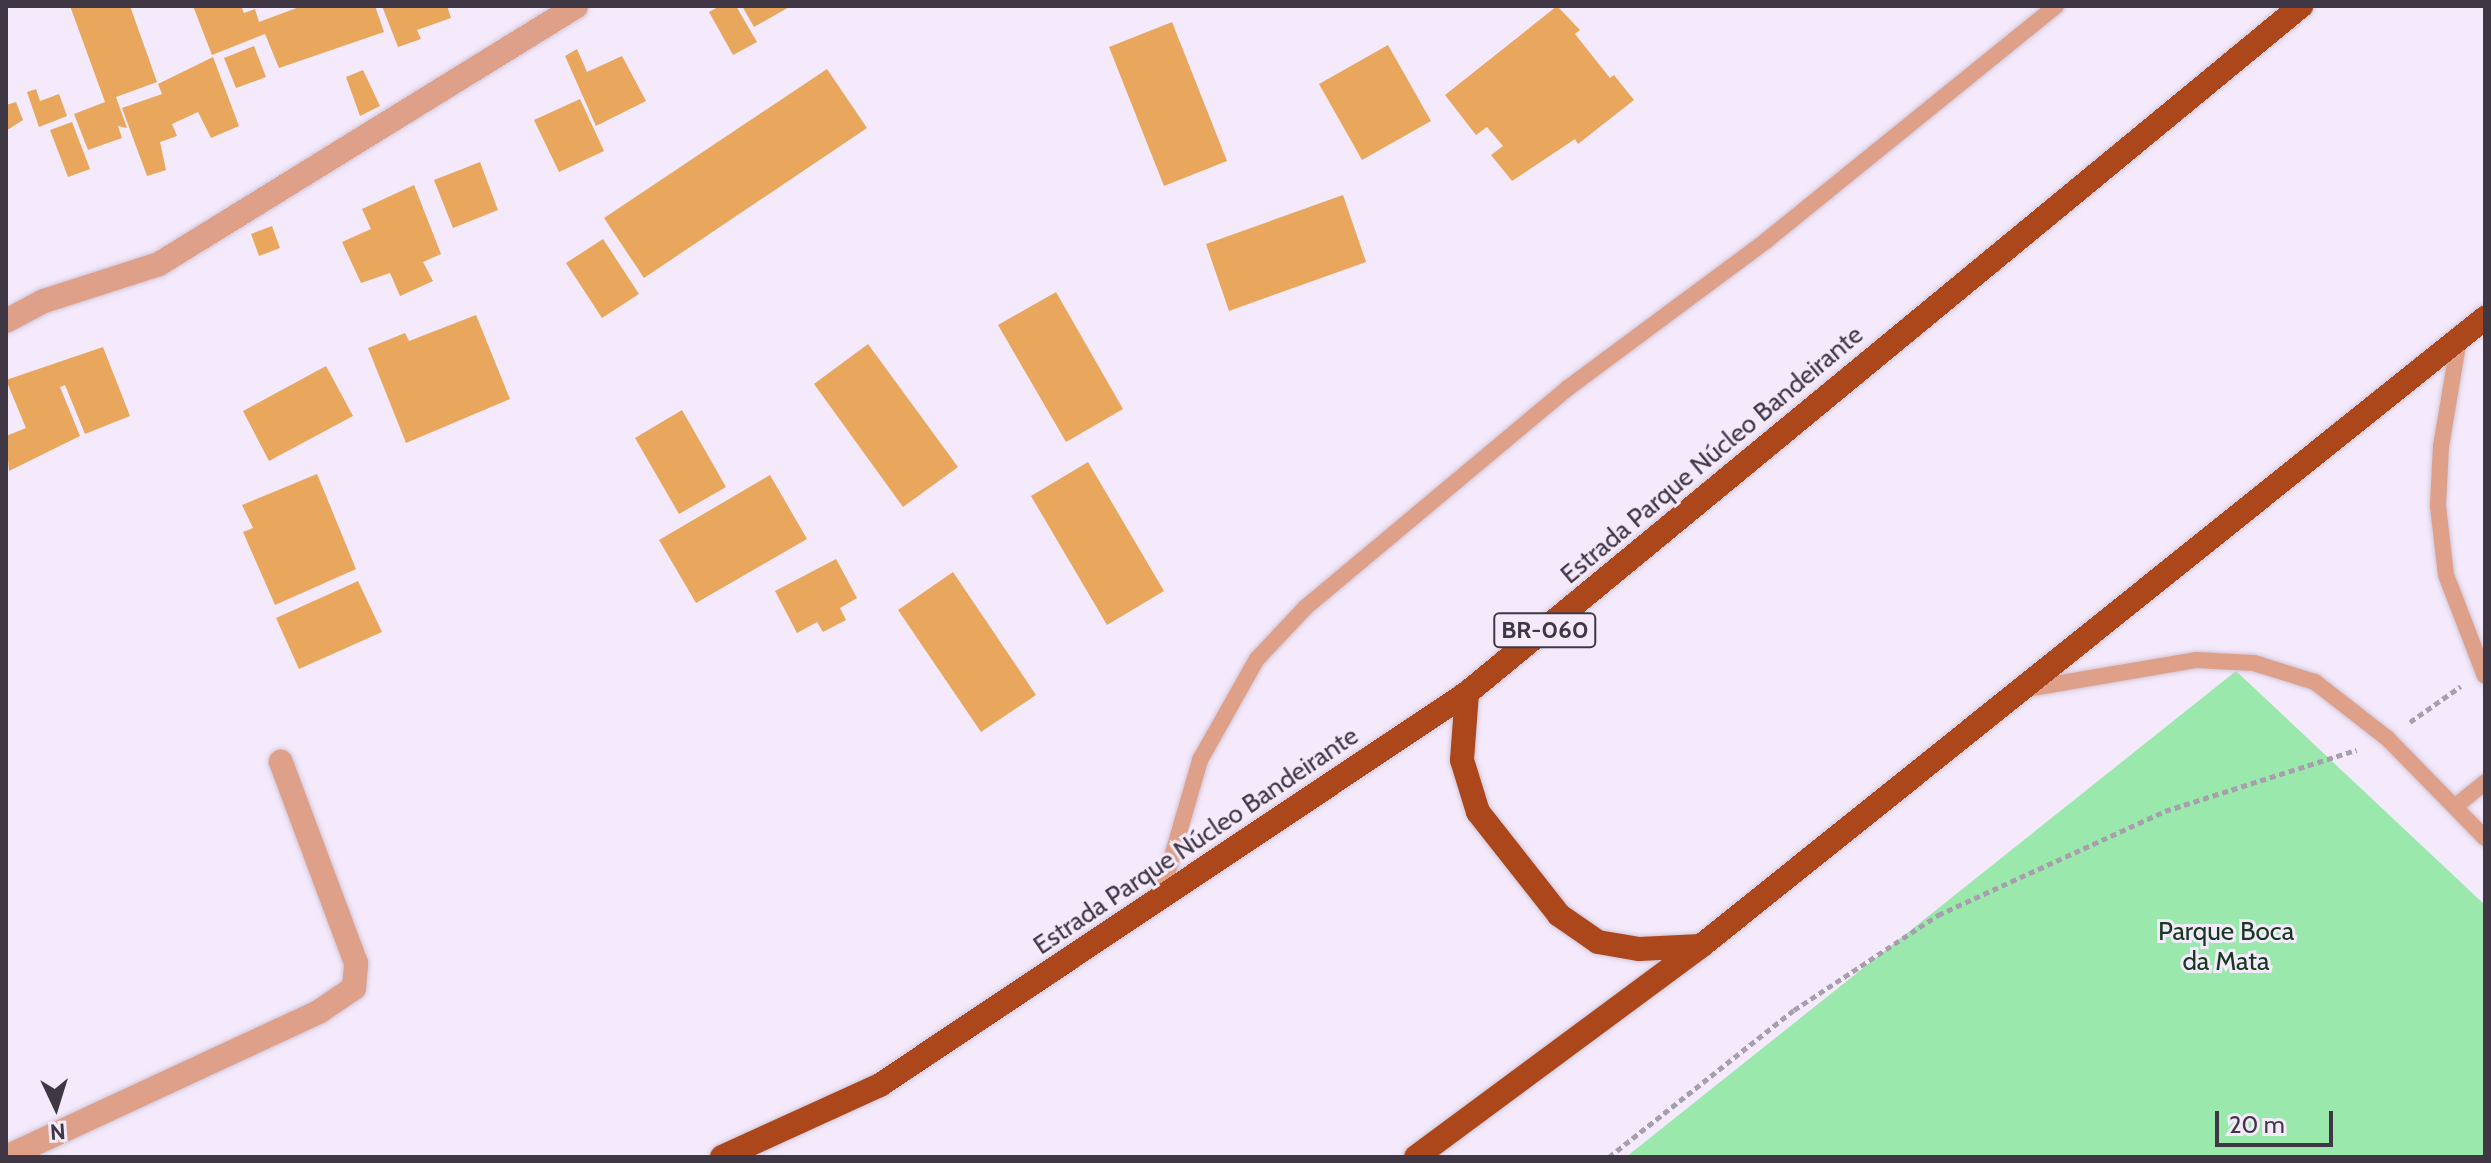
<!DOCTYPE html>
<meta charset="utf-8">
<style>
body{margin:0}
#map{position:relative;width:2491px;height:1163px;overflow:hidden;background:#f5eafc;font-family:Cabin,sans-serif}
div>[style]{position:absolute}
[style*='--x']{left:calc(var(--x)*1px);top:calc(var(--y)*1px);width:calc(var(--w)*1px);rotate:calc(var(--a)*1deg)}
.green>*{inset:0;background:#9ae8ac}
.building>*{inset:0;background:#e8a75c}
.path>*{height:5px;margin-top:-2.5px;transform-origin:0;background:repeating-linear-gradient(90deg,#a89fae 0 6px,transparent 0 10px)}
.roads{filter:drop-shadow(0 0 2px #d1c6d7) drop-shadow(0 0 2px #d1c6d7)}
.lane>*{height:16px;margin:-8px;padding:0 8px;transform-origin:8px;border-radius:8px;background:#dea089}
.street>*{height:24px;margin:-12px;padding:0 12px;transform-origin:12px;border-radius:12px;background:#dea089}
.highway>*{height:24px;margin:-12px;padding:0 12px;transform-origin:12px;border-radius:12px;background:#ac471c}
span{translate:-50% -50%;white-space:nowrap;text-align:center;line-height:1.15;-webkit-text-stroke:6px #f5eafc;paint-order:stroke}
.shield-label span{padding:2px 6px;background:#f5eafc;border:2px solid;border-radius:6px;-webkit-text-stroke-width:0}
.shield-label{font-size:24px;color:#3f3844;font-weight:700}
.street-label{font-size:26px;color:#3f3844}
.park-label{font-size:26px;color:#173920}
.frame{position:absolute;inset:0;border:8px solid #3f3844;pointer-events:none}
.north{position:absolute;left:16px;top:1067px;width:80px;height:80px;-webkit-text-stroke:6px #f5eafc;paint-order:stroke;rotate:176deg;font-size:22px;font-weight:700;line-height:32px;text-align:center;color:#3f3844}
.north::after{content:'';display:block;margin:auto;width:28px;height:36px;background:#3f3844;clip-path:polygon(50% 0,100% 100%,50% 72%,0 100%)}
.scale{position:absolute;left:2215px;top:1111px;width:118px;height:36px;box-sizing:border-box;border:4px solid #3f3844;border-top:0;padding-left:10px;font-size:24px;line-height:28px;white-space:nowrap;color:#3f3844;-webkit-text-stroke:6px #f5eafc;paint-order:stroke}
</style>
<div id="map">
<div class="green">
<div style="clip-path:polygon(2236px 671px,2485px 905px,2485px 1157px,1626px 1157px)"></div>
</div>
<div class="building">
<div style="clip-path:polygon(70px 6px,130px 6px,157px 82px,116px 97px,127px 128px,118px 126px,122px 138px,88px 150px,74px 114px,105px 102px)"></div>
<div style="clip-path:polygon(193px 6px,241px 6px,244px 13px,255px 9px,259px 22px,302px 6px,375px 6px,384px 32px,279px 68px,265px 34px,212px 55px)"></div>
<div style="clip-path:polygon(382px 6px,447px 6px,451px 18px,417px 30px,421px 39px,398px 47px)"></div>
<div style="clip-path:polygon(720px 6px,736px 6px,757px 42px,733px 55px,709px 12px)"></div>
<div style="clip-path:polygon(742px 6px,791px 6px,754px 27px)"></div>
<div style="clip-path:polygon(1557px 6px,1580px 30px,1575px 34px,1610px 78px,1614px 75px,1634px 100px,1578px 144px,1575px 139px,1512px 181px,1491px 155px,1503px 146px,1487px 127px,1476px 135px,1445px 95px)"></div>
<div style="clip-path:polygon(1172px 22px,1227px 161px,1164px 186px,1109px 47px)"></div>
<div style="clip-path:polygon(1388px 45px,1431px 121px,1362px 160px,1319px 84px)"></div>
<div style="clip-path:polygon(254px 46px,266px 77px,236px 88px,224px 58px)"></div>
<div style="clip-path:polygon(577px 49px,587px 72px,622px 56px,646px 101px,596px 126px,565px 56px)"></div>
<div style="clip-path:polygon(213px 57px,239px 126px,211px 138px,198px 112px,172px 124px,177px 136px,160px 142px,166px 170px,147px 176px,122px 108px,162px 94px,158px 84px)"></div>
<div style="clip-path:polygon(827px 69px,867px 128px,644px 278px,604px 218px)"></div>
<div style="clip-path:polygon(363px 70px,380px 106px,360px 116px,346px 77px)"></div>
<div style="clip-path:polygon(36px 89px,40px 101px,59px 94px,67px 116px,39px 127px,27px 92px)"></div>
<div style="clip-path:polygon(580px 99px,604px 151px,559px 172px,534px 120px)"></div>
<div style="clip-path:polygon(16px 102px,23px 120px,6px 131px,6px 105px)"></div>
<div style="clip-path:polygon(72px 122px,90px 169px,68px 177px,50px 130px)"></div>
<div style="clip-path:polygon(480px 162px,498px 210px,453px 228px,434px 180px)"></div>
<div style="clip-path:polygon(414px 185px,441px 254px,423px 262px,433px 281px,400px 296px,390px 273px,361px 283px,342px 242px,371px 229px,362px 209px)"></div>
<div style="clip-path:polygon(1343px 195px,1366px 262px,1229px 311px,1206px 244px)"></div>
<div style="clip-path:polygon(272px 226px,280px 248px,259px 256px,251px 234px)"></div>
<div style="clip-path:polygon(603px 239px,639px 294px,602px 318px,566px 263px)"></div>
<div style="clip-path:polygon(1056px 292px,1123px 409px,1066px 442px,998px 325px)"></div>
<div style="clip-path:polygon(476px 315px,510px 399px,406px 443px,368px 348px,405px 333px,409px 341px)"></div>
<div style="clip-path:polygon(868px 344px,958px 467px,903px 507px,814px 384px)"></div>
<div style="clip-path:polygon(103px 347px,130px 416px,85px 434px,65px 385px,60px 387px,80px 436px,9px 471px,6px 436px,26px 428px,6px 380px)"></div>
<div style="clip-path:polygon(326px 366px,353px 416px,269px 461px,243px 411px)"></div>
<div style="clip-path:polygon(682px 410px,726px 487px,679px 514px,635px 438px)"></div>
<div style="clip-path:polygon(1088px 462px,1164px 591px,1107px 625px,1031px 496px)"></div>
<div style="clip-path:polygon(317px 474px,356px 569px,275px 605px,243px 532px,253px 528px,242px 505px)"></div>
<div style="clip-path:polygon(770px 475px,807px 539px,696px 603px,659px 540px)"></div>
<div style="clip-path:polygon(836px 559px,857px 598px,840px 608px,846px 620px,823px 632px,817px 622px,797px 633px,775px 591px)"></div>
<div style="clip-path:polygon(953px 572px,1036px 695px,981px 732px,898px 610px)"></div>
<div style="clip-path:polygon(358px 581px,382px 632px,299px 669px,276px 618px)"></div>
</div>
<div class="path">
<div style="--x:2410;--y:722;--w:62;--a:-35.2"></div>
<div style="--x:1609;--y:1157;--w:236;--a:-38.5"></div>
<div style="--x:1794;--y:1010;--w:173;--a:-33.4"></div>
<div style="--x:1938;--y:915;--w:250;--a:-24.6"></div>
<div style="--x:2165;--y:811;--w:201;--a:-17.7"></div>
</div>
<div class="roads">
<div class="lane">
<div style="--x:2459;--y:339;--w:109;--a:99.5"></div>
<div style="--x:2441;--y:446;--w:60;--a:92.9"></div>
<div style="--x:2438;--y:506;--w:69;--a:83.4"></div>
<div style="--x:2446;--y:575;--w:108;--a:68.9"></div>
<div style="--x:2026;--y:689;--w:172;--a:-9.7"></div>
<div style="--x:2196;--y:660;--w:58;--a:3"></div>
<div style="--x:2254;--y:663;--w:64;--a:17.3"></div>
<div style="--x:2315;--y:682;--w:91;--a:37.9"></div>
<div style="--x:2387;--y:738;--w:140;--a:45.6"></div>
<div style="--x:2457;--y:805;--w:36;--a:-39"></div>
<div style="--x:1160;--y:898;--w:144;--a:-73.8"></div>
<div style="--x:1200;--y:760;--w:116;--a:-60.6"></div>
<div style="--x:1257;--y:659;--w:71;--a:-46.7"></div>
<div style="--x:1306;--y:607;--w:341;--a:-39.9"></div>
<div style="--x:1568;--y:388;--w:248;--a:-36.6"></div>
<div style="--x:1767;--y:240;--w:372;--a:-39"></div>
</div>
<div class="street">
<div style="--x:6;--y:321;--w:43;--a:-27.8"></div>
<div style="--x:44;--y:301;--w:121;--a:-17.8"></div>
<div style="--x:159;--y:264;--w:490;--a:-31.7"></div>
<div style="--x:6;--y:1157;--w:346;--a:-24.9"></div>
<div style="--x:320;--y:1011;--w:41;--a:-34.1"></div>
<div style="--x:354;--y:988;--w:25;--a:-85"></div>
<div style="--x:356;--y:963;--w:215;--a:-110.5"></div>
</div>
<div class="highway">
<div style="--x:1467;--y:693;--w:67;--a:94.3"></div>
<div style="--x:1462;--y:760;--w:54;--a:72.9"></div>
<div style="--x:1478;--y:812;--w:131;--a:51.8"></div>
<div style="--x:1559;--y:915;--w:47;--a:34.7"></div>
<div style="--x:1598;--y:942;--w:42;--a:9.7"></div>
<div style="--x:1639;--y:949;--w:62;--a:-2.8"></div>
<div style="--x:722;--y:1157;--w:174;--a:-24.5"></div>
<div style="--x:880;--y:1085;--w:706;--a:-33.74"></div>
<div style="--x:1467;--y:693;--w:1081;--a:-39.48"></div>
<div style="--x:1416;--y:1157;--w:355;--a:-36.5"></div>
<div style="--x:1701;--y:946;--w:1005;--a:-38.7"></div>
</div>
</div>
<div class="shield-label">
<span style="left:1545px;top:630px">BR-060</span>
</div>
<div class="street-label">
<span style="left:1712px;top:455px;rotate:-40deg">Estrada Parque Núcleo Bandeirante</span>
<span style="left:1196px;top:841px;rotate:-34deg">Estrada Parque Núcleo Bandeirante</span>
</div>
<div class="park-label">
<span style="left:2226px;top:947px">Parque Boca<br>da Mata</span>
</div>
<div class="frame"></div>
<div class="north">N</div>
<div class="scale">20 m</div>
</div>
